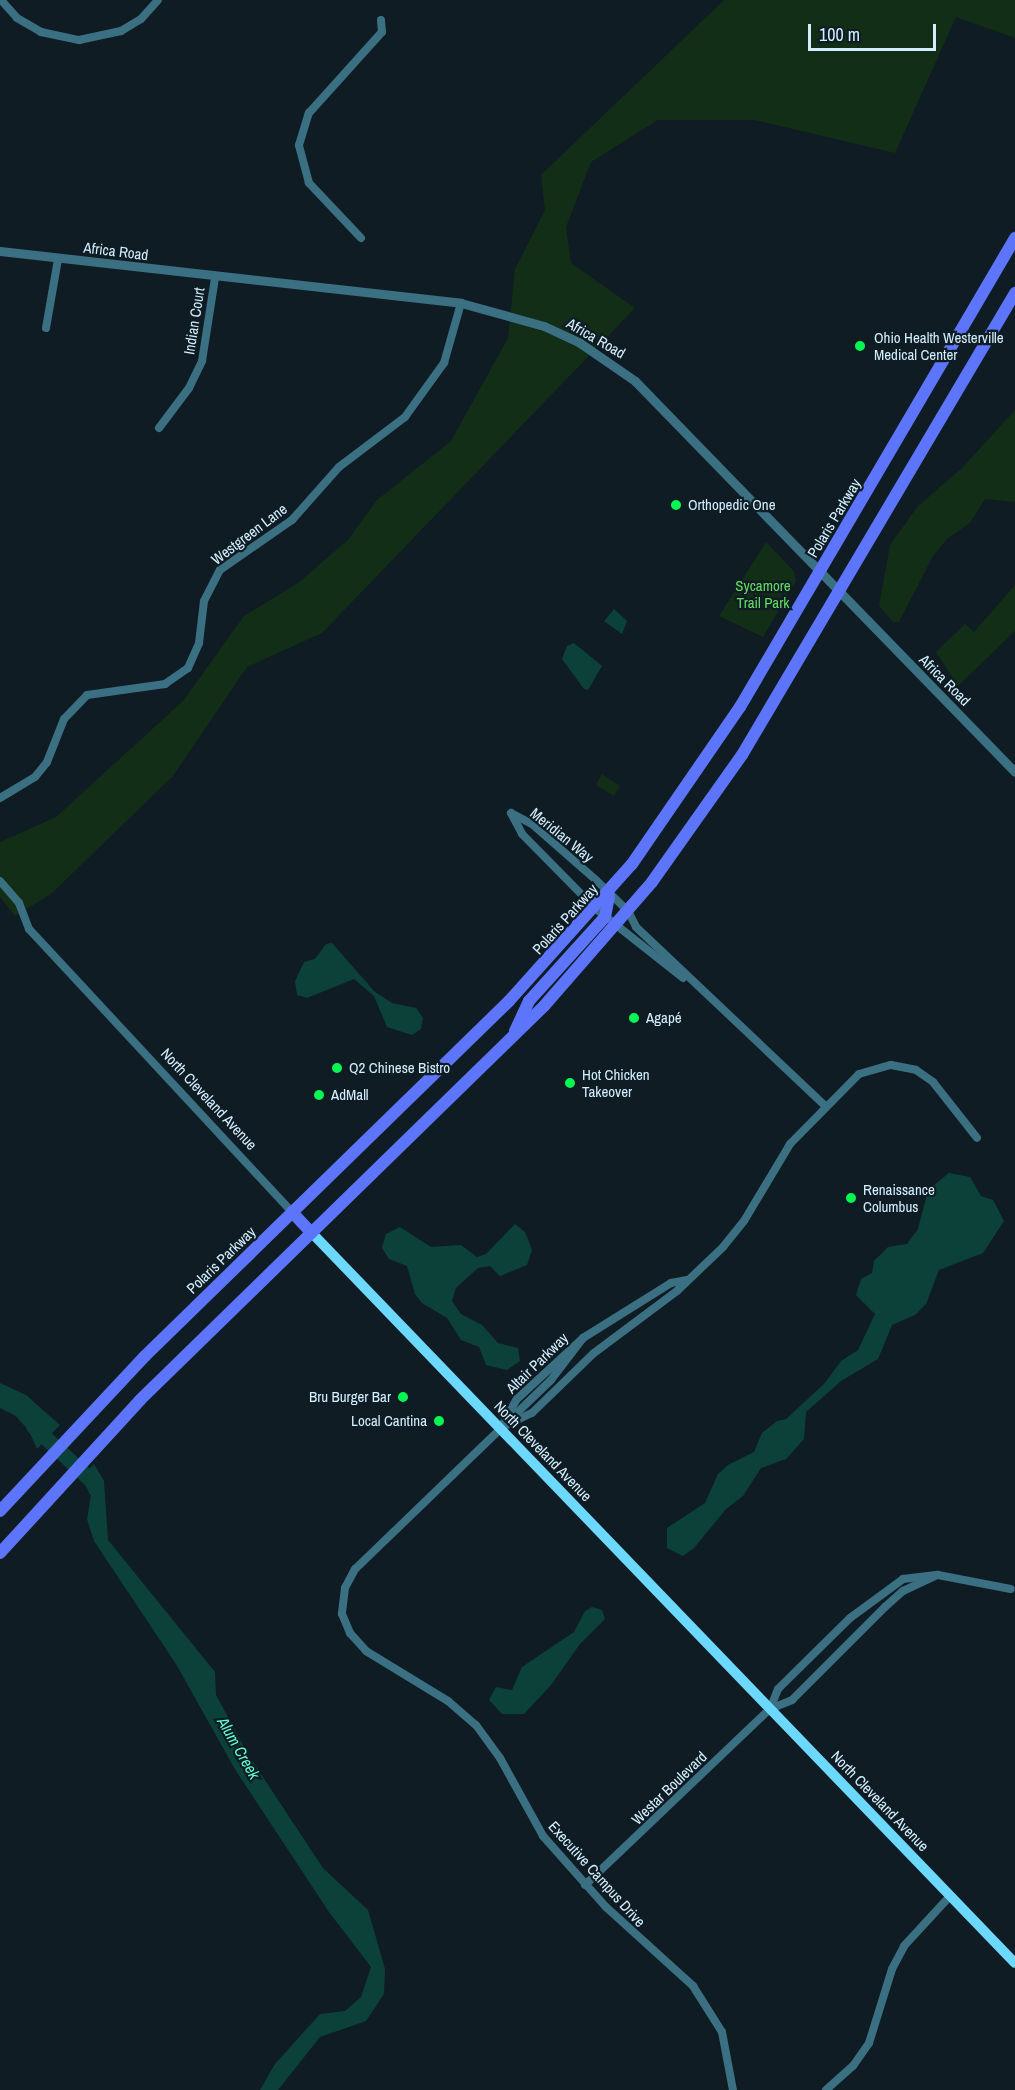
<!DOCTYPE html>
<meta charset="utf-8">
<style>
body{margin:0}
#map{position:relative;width:1015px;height:2090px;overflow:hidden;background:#0f1c24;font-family:"Archivo Narrow",sans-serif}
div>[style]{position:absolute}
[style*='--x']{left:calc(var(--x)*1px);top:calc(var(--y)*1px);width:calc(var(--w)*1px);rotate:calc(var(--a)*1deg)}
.green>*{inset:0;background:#122e17}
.water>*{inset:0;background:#0b4139}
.river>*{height:15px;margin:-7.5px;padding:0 7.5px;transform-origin:7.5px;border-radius:7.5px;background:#0b4139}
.minor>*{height:8px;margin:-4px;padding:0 4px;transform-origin:4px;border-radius:4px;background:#3b6f82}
.tertiary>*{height:9px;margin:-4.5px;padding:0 4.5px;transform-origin:4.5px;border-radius:4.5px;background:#3b6f82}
.secondary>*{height:10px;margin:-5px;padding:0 5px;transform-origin:5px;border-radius:5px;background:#6cd8fc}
.primary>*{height:12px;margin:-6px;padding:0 6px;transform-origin:6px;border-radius:6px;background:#5c75fb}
.dots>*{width:16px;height:16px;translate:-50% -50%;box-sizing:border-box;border:3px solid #0f1c24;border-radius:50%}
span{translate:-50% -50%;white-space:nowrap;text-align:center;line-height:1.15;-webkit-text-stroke:4.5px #0f1c24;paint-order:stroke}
.street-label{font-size:15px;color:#d3effe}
.poi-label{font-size:15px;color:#d3effe}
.left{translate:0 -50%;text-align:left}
.right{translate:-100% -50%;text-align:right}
.park-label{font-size:15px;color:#64dd60}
.water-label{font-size:16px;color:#63fbcb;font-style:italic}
.scale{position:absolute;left:808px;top:24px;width:128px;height:27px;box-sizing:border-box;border:3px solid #d3effe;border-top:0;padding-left:8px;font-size:18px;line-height:21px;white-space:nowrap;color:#d3effe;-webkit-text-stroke:4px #0f1c24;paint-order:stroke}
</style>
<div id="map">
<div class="green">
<div style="clip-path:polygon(724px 0,1015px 0,1015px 38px,956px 17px,895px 153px,754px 120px,658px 120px,591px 162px,566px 227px,571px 263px,635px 308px,322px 633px,247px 667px,173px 776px,51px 894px,15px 916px,0 897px,0 842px,56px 817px,183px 701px,244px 616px,298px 583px,348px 540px,377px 500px,451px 441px,508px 338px,515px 269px,545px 210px,541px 175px)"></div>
<div style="clip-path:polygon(1015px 410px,1015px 502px,985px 499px,970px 523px,947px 539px,933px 556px,899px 622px,893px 622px,879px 606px,890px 545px,918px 506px,962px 468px)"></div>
<div style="clip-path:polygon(766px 542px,794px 571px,796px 581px,763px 637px,719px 616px)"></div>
<div style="clip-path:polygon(1015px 585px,1015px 631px,958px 686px,936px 652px,965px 624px,974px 632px)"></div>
<div style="clip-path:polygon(602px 774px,620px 786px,614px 796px,596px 785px)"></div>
</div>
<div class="water">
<div style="clip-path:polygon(614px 609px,627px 621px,622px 634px,604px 621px)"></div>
<div style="clip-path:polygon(574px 643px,602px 666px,588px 690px,584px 689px,562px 659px,567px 646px)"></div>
<div style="clip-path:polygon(332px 943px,375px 992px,392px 1003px,416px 1008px,423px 1018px,421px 1029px,412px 1035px,387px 1027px,374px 996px,354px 979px,307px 998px,297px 995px,295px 981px,304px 962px,315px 959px,326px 944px)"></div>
<div style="clip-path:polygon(949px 1173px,970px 1177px,981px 1196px,993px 1200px,1004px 1221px,983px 1253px,939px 1270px,926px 1304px,915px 1315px,892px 1325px,878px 1359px,841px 1381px,806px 1412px,804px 1439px,786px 1459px,761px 1468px,743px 1496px,726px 1509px,694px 1548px,683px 1556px,667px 1548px,667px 1528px,705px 1503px,718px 1474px,728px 1465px,754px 1452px,762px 1433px,777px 1421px,786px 1419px,825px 1383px,841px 1361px,858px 1350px,875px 1314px,856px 1295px,861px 1279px,872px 1273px,874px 1261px,888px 1247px,907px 1244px,918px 1229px,928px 1190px)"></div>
<div style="clip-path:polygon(515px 1224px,525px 1232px,532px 1250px,527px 1265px,500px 1276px,490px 1266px,478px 1268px,456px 1288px,452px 1301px,461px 1314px,482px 1325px,498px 1343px,518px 1348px,520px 1361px,507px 1370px,486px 1365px,479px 1347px,461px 1340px,447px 1318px,422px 1303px,415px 1294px,407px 1266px,389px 1259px,382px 1248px,386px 1234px,400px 1227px,431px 1247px,461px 1245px,477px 1257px,486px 1254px)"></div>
<div style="clip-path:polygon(0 1383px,26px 1395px,60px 1425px,37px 1449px,29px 1431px,16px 1416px,0 1408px)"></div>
<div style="clip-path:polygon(94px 1464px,104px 1481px,108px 1540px,215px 1672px,216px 1695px,249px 1756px,323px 1868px,368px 1910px,385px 1969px,384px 1994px,366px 2021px,320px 2037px,278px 2090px,260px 2090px,275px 2064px,320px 2014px,345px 2011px,361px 1997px,371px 1967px,329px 1912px,236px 1771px,176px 1664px,94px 1541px,87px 1519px,91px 1495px,81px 1478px)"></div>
<div style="clip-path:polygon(592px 1607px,602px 1610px,605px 1619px,580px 1644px,551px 1685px,524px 1714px,502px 1714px,489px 1700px,496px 1687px,512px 1690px,522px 1667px,574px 1632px,585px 1611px)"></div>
</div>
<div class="river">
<div style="--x:33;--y:1426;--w:85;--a:43.1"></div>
<div style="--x:95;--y:1484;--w:5;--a:90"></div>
</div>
<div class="minor">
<div style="--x:1;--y:0;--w:24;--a:48"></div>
<div style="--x:17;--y:18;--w:28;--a:30"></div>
<div style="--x:41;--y:32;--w:39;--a:12"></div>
<div style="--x:79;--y:40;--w:43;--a:-12.1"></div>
<div style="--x:121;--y:31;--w:23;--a:-31"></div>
<div style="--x:141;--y:19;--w:25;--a:-48"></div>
<div style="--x:361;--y:238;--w:76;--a:-133.4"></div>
<div style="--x:309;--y:183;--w:39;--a:-105"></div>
<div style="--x:299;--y:145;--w:34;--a:-73"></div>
<div style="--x:309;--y:113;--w:109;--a:-48"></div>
<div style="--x:382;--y:32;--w:12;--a:-95"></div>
<div style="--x:46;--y:328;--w:70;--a:-80.1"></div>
<div style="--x:159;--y:428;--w:50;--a:-53.1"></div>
<div style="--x:189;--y:388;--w:30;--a:-64"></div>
<div style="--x:202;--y:361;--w:84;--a:-81.1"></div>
<div style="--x:0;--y:798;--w:41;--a:-31"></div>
<div style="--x:35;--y:777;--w:19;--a:-51"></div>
<div style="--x:47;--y:762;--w:46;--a:-68.4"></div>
<div style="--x:64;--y:719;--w:33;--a:-46"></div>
<div style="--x:87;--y:695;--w:79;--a:-8"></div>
<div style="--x:165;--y:684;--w:28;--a:-35"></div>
<div style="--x:188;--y:668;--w:27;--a:-66"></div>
<div style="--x:199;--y:643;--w:42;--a:-83.2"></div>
<div style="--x:204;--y:601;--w:35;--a:-63"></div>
<div style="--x:220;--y:570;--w:88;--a:-34.8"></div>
<div style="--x:292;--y:520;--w:71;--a:-48.4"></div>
<div style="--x:339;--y:467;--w:83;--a:-37.1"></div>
<div style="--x:405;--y:417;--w:67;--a:-54.2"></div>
<div style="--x:444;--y:363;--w:62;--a:-74.2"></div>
<div style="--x:511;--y:813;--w:24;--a:28"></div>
<div style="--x:532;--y:824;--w:85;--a:41.2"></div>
<div style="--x:596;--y:880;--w:45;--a:44.1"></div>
<div style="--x:628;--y:911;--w:18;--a:63"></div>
<div style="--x:636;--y:927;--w:260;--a:43.4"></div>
<div style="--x:511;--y:813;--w:24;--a:62"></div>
<div style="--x:522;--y:834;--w:105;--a:45.4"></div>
<div style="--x:596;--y:909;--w:111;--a:38.4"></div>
<div style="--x:0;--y:881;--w:29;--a:49"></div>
<div style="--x:19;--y:903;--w:28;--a:69"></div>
<div style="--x:29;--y:929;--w:386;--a:47.1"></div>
<div style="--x:583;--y:1338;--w:53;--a:127.3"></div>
<div style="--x:551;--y:1380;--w:272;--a:136"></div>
<div style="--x:355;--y:1569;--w:21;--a:118"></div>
<div style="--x:345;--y:1588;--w:26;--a:97"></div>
<div style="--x:342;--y:1614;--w:21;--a:67"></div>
<div style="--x:350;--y:1633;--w:24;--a:48"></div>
<div style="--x:366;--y:1651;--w:96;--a:31.4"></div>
<div style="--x:448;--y:1701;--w:37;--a:41"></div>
<div style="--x:476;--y:1725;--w:41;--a:54"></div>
<div style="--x:500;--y:1758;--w:89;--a:61.1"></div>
<div style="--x:543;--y:1836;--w:95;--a:48.4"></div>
<div style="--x:606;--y:1907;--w:118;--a:42.2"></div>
<div style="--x:693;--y:1986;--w:54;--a:57.8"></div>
<div style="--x:722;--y:2032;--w:59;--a:79.3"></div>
<div style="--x:504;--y:1422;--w:26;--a:-61"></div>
<div style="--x:517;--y:1399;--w:90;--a:-42.7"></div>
<div style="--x:583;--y:1338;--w:104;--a:-32"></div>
<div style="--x:671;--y:1283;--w:15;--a:-11"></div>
<div style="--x:507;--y:1425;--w:28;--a:-26"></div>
<div style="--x:532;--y:1413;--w:86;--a:-44.1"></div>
<div style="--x:594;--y:1353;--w:104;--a:-36.8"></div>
<div style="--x:677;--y:1291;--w:64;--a:-43.7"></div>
<div style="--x:723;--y:1247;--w:33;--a:-51"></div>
<div style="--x:744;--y:1221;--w:90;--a:-59.1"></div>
<div style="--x:790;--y:1144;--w:98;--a:-45.4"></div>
<div style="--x:859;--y:1074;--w:33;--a:-16"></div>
<div style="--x:891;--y:1065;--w:25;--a:11"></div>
<div style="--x:916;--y:1070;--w:21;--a:35"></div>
<div style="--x:933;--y:1082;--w:71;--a:51.8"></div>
<div style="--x:770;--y:1709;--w:22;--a:-68"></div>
<div style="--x:778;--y:1689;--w:101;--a:-44.6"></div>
<div style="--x:850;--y:1618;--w:66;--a:-36.3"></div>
<div style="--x:903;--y:1579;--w:35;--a:-7"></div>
<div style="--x:938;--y:1575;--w:74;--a:10.9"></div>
<div style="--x:585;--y:1885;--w:255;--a:-43.6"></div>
<div style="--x:770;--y:1709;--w:24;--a:-22"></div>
<div style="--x:792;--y:1700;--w:132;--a:-45"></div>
<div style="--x:885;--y:1607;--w:24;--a:-42"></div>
<div style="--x:903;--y:1591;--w:38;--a:-25"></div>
<div style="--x:826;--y:2090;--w:36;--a:-42"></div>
<div style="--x:853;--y:2066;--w:28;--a:-55"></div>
<div style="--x:869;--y:2043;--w:77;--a:-72.7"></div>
<div style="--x:892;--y:1969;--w:26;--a:-62"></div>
<div style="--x:904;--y:1946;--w:68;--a:-47.4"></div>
</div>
<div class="tertiary">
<div style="--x:0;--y:251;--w:464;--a:6.4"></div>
<div style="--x:461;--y:303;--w:86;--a:15.5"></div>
<div style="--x:544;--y:326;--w:40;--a:25"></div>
<div style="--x:580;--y:343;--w:67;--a:34.6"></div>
<div style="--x:635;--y:381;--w:545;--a:45.82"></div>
</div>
<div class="secondary">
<div style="--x:310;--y:1231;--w:1016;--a:46.08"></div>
</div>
<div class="primary">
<div style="--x:515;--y:1031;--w:33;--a:-65"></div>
<div style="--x:529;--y:1001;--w:113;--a:-47.9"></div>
<div style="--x:605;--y:917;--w:21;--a:-79"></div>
<div style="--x:292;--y:1212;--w:26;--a:47"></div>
<div style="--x:0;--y:1511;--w:212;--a:-46.9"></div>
<div style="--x:145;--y:1356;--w:508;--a:-44.28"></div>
<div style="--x:509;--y:1001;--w:184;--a:-48.1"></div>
<div style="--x:632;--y:864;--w:191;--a:-55.5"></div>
<div style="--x:740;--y:707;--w:544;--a:-59.61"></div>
<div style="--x:0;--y:1553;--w:207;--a:-47.5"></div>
<div style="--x:140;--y:1400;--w:564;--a:-44.28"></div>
<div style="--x:544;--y:1006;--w:164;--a:-48.9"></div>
<div style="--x:652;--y:882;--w:156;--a:-54.7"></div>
<div style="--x:742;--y:755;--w:537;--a:-59.42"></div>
</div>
<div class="dots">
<div style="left:860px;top:346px;background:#06f753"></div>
<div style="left:676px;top:505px;background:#06f753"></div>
<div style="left:634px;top:1018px;background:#06f753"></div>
<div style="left:337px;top:1068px;background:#06f753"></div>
<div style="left:570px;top:1083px;background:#06f753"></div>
<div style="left:319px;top:1095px;background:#06f753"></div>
<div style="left:851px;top:1198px;background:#06f753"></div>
<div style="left:403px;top:1397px;background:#06f753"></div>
<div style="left:439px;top:1421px;background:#06f753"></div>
</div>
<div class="street-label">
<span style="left:116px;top:251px;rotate:7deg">Africa Road</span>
<span style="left:194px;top:321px;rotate:-81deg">Indian Court</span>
<span style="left:596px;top:338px;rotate:30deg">Africa Road</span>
<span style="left:834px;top:518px;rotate:-59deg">Polaris Parkway</span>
<span style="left:249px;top:534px;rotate:-37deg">Westgreen Lane</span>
<span style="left:945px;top:680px;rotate:45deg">Africa Road</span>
<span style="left:562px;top:835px;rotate:39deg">Meridian Way</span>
<span style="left:565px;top:919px;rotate:-48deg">Polaris Parkway</span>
<span style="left:209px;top:1099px;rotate:47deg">North Cleveland Avenue</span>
<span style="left:221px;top:1260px;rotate:-44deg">Polaris Parkway</span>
<span style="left:537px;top:1363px;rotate:-44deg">Altair Parkway</span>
<span style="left:543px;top:1451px;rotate:46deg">North Cleveland Avenue</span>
<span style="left:669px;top:1788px;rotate:-44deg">Westar Boulevard</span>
<span style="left:880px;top:1801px;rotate:46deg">North Cleveland Avenue</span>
<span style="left:597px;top:1874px;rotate:48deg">Executive Campus Drive</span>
</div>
<div class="poi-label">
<span class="left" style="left:874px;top:346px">Ohio Health Westerville<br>Medical Center</span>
<span class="left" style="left:688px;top:505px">Orthopedic One</span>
<span class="left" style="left:646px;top:1018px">Agapé</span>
<span class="left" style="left:349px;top:1068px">Q2 Chinese Bistro</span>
<span class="left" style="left:582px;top:1083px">Hot Chicken<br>Takeover</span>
<span class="left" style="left:331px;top:1095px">AdMall</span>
<span class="left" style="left:863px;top:1198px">Renaissance<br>Columbus</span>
<span class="right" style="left:391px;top:1397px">Bru Burger Bar</span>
<span class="right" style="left:427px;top:1421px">Local Cantina</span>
</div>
<div class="park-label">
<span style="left:763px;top:594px">Sycamore<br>Trail Park</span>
</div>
<div class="water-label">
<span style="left:239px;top:1748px;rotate:60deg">Alum Creek</span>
</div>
<div class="scale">100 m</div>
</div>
